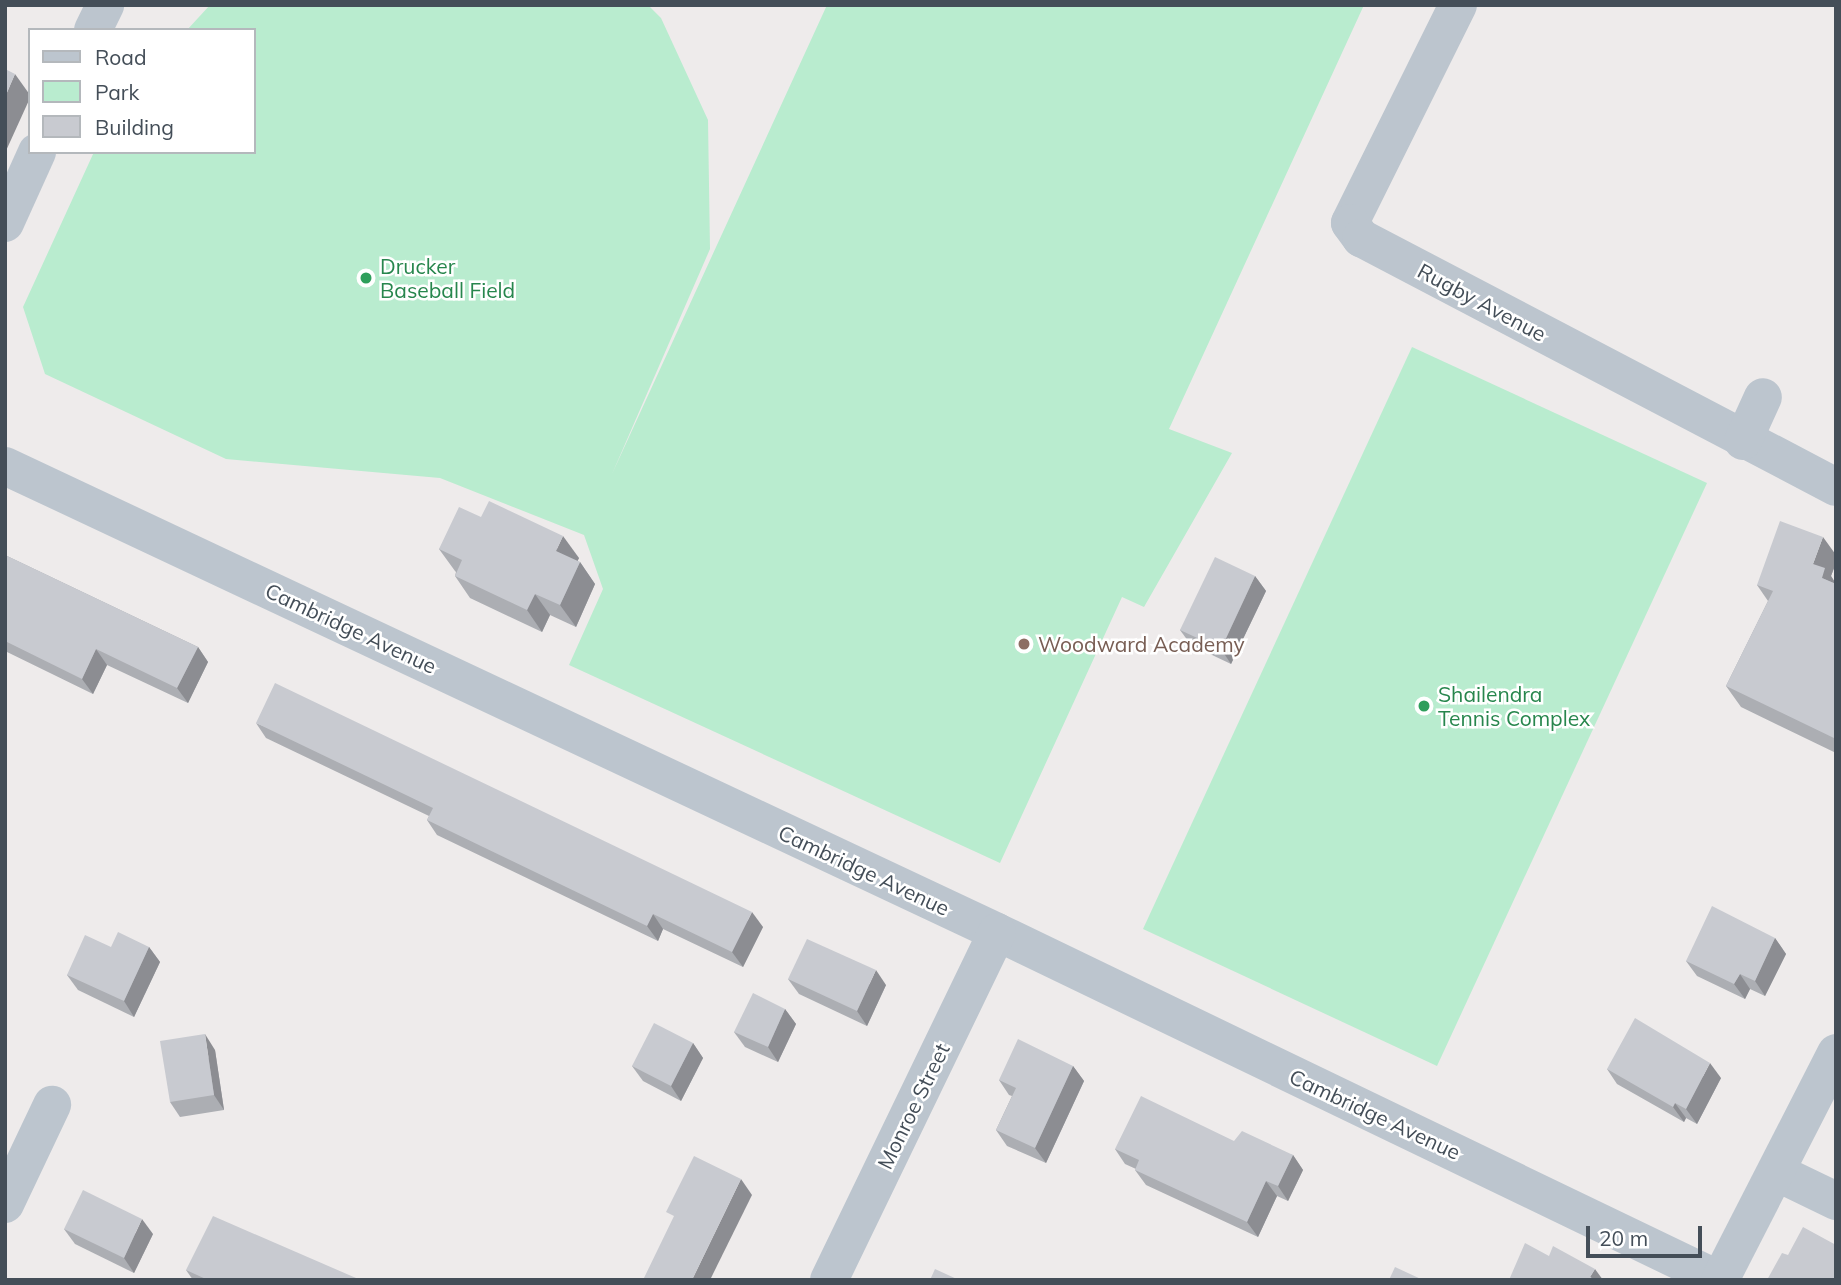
<!DOCTYPE html>
<style>
body{margin:0}
#map{position:relative;width:1841px;height:1285px;overflow:hidden;background:#eeebeb;font-family:Mulish,sans-serif}
div>[style]{position:absolute}
[style*='--x']{left:calc(var(--x)*1px);top:calc(var(--y)*1px);width:calc(var(--w)*1px);rotate:calc(var(--a)*1deg)}
.green>*{inset:0;background:#b9eccf}
.minor>*{height:38px;margin:-19px;padding:0 19px;transform-origin:19px;border-radius:19px;background:#bcc5ce}
.wall>*{inset:0;background:#acaeb3}
.shaded-wall>*{inset:0;background:#8c8d92}
.building>*{inset:0;background:#c8cad0}
.dots>*{width:19px;height:19px;translate:-50% -50%;box-sizing:border-box;border:4px solid #fff;border-radius:50%}
span{translate:-50% -50%;white-space:nowrap;text-align:center;line-height:1.15;-webkit-text-stroke:5px #fff;paint-order:stroke}
.leisure-label{font-size:21px;color:#27864d}
.left{translate:0 -50%;text-align:left}
.street-label{font-size:21px;color:#444e58}
.education-label{font-size:21px;color:#785e54}
.frame{position:absolute;inset:0;border:7px solid #444e58;pointer-events:none}
.legend{position:absolute;left:28px;top:28px;width:228px;height:126px;box-sizing:border-box;background:#fff;border:2px solid #b4b8bc;margin:0;padding:9px 12px;list-style:none;font-size:21px;color:#444e58}
.legend li{display:flex;align-items:center;gap:14px;height:35px}
.legend b{width:35px;border:2px solid #b4b8bc}
.scale{position:absolute;left:1586px;top:1226px;width:116px;height:32px;box-sizing:border-box;border:4px solid #444e58;border-top:0;padding-left:9px;font-size:21px;line-height:24px;white-space:nowrap;color:#444e58;-webkit-text-stroke:5px #fff;paint-order:stroke}
</style>
<div id="map">
<div class="green">
<div style="clip-path:polygon(210px 5px,648px 5px,661px 18px,708px 120px,710px 249px,612px 474px,827px 5px,1364px 5px,1169px 429px,1232px 453px,1144px 607px,1122px 597px,1000px 863px,569px 665px,603px 589px,584px 535px,440px 478px,226px 459px,45px 374px,23px 307px,94px 152px,254px 152px,254px 30px,187px 30px)"></div>
<div style="clip-path:polygon(1412px 347px,1707px 483px,1437px 1066px,1143px 929px)"></div>
</div>
<div class="minor">
<div style="--x:1458;--y:5;--w:243;--a:116.4"></div>
<div style="--x:1350;--y:223;--w:19;--a:54"></div>
<div style="--x:1361;--y:238;--w:536;--a:27.66"></div>
<div style="--x:93;--y:30;--w:28;--a:-64"></div>
<div style="--x:5;--y:223;--w:78;--a:-65.7"></div>
<div style="--x:1743;--y:441;--w:48;--a:-65.6"></div>
<div style="--x:5;--y:466;--w:1096;--a:25.16"></div>
<div style="--x:997;--y:932;--w:801;--a:25.73"></div>
<div style="--x:1776;--y:1172;--w:67;--a:25.8"></div>
<div style="--x:5;--y:1204;--w:110;--a:-64.6"></div>
<div style="--x:829;--y:1280;--w:386;--a:-64.2"></div>
<div style="--x:1720;--y:1280;--w:255;--a:-62.9"></div>
</div>
<div class="wall">
<div style="clip-path:polygon(481px 517px,579px 558px,577px 561px,580px 562px,595px 584px,576px 627px,550px 615px,542px 632px,470px 598px,455px 576px,456px 572px,455px 571px,439px 549px)"></div>
<div style="clip-path:polygon(5px 555px,198px 647px,208px 662px,188px 703px,107px 665px,93px 694px,5px 651px)"></div>
<div style="clip-path:polygon(1836px 555px,1836px 563px,1831px 576px,1836px 584px,1836px 753px,1741px 707px,1726px 686px,1768px 601px,1757px 585px)"></div>
<div style="clip-path:polygon(1255px 576px,1266px 591px,1231px 664px,1191px 645px,1180px 630px)"></div>
<div style="clip-path:polygon(256px 723px,763px 927px,743px 967px,663px 929px,658px 941px,437px 835px,427px 820px,429px 816px,266px 738px)"></div>
<div style="clip-path:polygon(1775px 938px,1786px 954px,1765px 996px,1750px 989px,1745px 999px,1697px 976px,1686px 961px)"></div>
<div style="clip-path:polygon(111px 947px,149px 947px,160px 962px,134px 1017px,78px 990px,67px 975px)"></div>
<div style="clip-path:polygon(788px 979px,886px 985px,867px 1026px,799px 994px)"></div>
<div style="clip-path:polygon(785px 1009px,796px 1024px,778px 1062px,745px 1047px,734px 1032px)"></div>
<div style="clip-path:polygon(693px 1043px,703px 1058px,681px 1101px,643px 1081px,632px 1066px)"></div>
<div style="clip-path:polygon(215px 1050px,224px 1110px,180px 1117px,170px 1102px)"></div>
<div style="clip-path:polygon(1073px 1066px,1084px 1081px,1046px 1163px,1007px 1146px,996px 1130px,1012px 1096px,1009px 1095px,999px 1080px)"></div>
<div style="clip-path:polygon(1607px 1069px,1721px 1078px,1697px 1124px,1686px 1118px,1684px 1122px,1617px 1084px)"></div>
<div style="clip-path:polygon(1234px 1141px,1293px 1155px,1303px 1170px,1288px 1201px,1277px 1196px,1258px 1237px,1146px 1185px,1135px 1170px,1136px 1169px,1125px 1164px,1115px 1149px)"></div>
<div style="clip-path:polygon(64px 1229px,153px 1234px,134px 1273px,75px 1244px)"></div>
<div style="clip-path:polygon(186px 1270px,356px 1278px,356px 1280px,193px 1280px)"></div>
</div>
<div class="shaded-wall">
<div style="clip-path:polygon(15px 74px,30px 95px,30px 98px,5px 153px,5px 97px)"></div>
<div style="clip-path:polygon(563px 536px,579px 558px,572px 573px,556px 551px)"></div>
<div style="clip-path:polygon(1823px 537px,1836px 555px,1836px 563px,1831px 576px,1836px 584px,1822px 578px,1813px 564px)"></div>
<div style="clip-path:polygon(580px 562px,595px 584px,576px 627px,560px 605px)"></div>
<div style="clip-path:polygon(1255px 576px,1266px 591px,1231px 664px,1221px 649px)"></div>
<div style="clip-path:polygon(535px 594px,550px 615px,542px 632px,527px 610px)"></div>
<div style="clip-path:polygon(198px 647px,208px 662px,188px 703px,177px 688px)"></div>
<div style="clip-path:polygon(96px 649px,107px 665px,93px 694px,82px 679px)"></div>
<div style="clip-path:polygon(752px 912px,763px 927px,743px 967px,732px 952px)"></div>
<div style="clip-path:polygon(653px 914px,663px 929px,658px 941px,647px 926px)"></div>
<div style="clip-path:polygon(1775px 938px,1786px 954px,1765px 996px,1755px 981px)"></div>
<div style="clip-path:polygon(149px 947px,160px 962px,134px 1017px,124px 1001px)"></div>
<div style="clip-path:polygon(876px 970px,886px 985px,867px 1026px,857px 1011px)"></div>
<div style="clip-path:polygon(1740px 974px,1750px 989px,1745px 999px,1734px 984px)"></div>
<div style="clip-path:polygon(785px 1009px,796px 1024px,778px 1062px,768px 1047px)"></div>
<div style="clip-path:polygon(205px 1034px,215px 1050px,224px 1110px,214px 1095px)"></div>
<div style="clip-path:polygon(693px 1043px,703px 1058px,681px 1101px,671px 1086px)"></div>
<div style="clip-path:polygon(1710px 1063px,1721px 1078px,1697px 1124px,1686px 1109px)"></div>
<div style="clip-path:polygon(1073px 1066px,1084px 1081px,1046px 1163px,1035px 1148px)"></div>
<div style="clip-path:polygon(1675px 1103px,1686px 1118px,1684px 1122px,1673px 1107px)"></div>
<div style="clip-path:polygon(1293px 1155px,1303px 1170px,1288px 1201px,1278px 1186px)"></div>
<div style="clip-path:polygon(741px 1179px,752px 1195px,710px 1280px,692px 1280px)"></div>
<div style="clip-path:polygon(1266px 1181px,1277px 1196px,1258px 1237px,1247px 1222px)"></div>
<div style="clip-path:polygon(142px 1219px,153px 1234px,134px 1273px,124px 1258px)"></div>
<div style="clip-path:polygon(1595px 1269px,1603px 1280px,1592px 1280px,1590px 1277px)"></div>
</div>
<div class="building">
<div style="clip-path:polygon(5px 69px,15px 74px,5px 97px)"></div>
<div style="clip-path:polygon(489px 501px,563px 536px,556px 551px,580px 562px,560px 605px,535px 594px,527px 610px,455px 576px,462px 560px,439px 549px,459px 507px,481px 517px)"></div>
<div style="clip-path:polygon(1780px 521px,1823px 537px,1813px 564px,1825px 568px,1822px 578px,1836px 584px,1836px 739px,1726px 686px,1773px 591px,1757px 585px)"></div>
<div style="clip-path:polygon(5px 555px,198px 647px,177px 688px,96px 649px,82px 679px,5px 641px)"></div>
<div style="clip-path:polygon(1215px 557px,1255px 576px,1221px 649px,1180px 630px)"></div>
<div style="clip-path:polygon(275px 683px,752px 912px,732px 952px,653px 914px,647px 926px,427px 820px,433px 808px,256px 723px)"></div>
<div style="clip-path:polygon(1712px 906px,1775px 938px,1755px 981px,1740px 974px,1734px 984px,1686px 961px)"></div>
<div style="clip-path:polygon(118px 932px,149px 947px,124px 1001px,67px 975px,85px 935px,111px 947px)"></div>
<div style="clip-path:polygon(807px 939px,876px 970px,857px 1011px,788px 979px)"></div>
<div style="clip-path:polygon(753px 993px,785px 1009px,768px 1047px,734px 1032px)"></div>
<div style="clip-path:polygon(1635px 1018px,1710px 1063px,1686px 1109px,1675px 1103px,1673px 1107px,1607px 1069px)"></div>
<div style="clip-path:polygon(654px 1023px,693px 1043px,671px 1086px,632px 1066px)"></div>
<div style="clip-path:polygon(205px 1034px,214px 1095px,170px 1102px,160px 1041px)"></div>
<div style="clip-path:polygon(1018px 1039px,1073px 1066px,1035px 1148px,996px 1130px,1016px 1088px,999px 1080px)"></div>
<div style="clip-path:polygon(1141px 1096px,1234px 1141px,1242px 1131px,1293px 1155px,1278px 1186px,1266px 1181px,1247px 1222px,1135px 1170px,1139px 1160px,1115px 1149px)"></div>
<div style="clip-path:polygon(694px 1156px,741px 1179px,692px 1280px,643px 1280px,674px 1216px,666px 1212px)"></div>
<div style="clip-path:polygon(83px 1190px,142px 1219px,124px 1258px,64px 1229px)"></div>
<div style="clip-path:polygon(213px 1216px,356px 1278px,355px 1280px,208px 1280px,186px 1270px)"></div>
<div style="clip-path:polygon(1803px 1227px,1836px 1245px,1836px 1280px,1767px 1280px,1782px 1253px,1788px 1255px)"></div>
<div style="clip-path:polygon(1525px 1243px,1549px 1256px,1553px 1246px,1595px 1269px,1590px 1277px,1596px 1280px,1509px 1280px)"></div>
<div style="clip-path:polygon(1395px 1267px,1423px 1280px,1389px 1280px)"></div>
<div style="clip-path:polygon(935px 1269px,959px 1280px,930px 1280px)"></div>
</div>
<div class="dots">
<div style="left:366px;top:278px;background:#2e9e5b"></div>
<div style="left:1024px;top:644px;background:#8d6e63"></div>
<div style="left:1424px;top:706px;background:#2e9e5b"></div>
</div>
<div class="leisure-label">
<span class="left" style="left:380px;top:278px">Drucker<br>Baseball Field</span>
<span class="left" style="left:1438px;top:706px">Shailendra<br>Tennis Complex</span>
</div>
<div class="street-label">
<span style="left:1482px;top:302px;rotate:28deg">Rugby Avenue</span>
<span style="left:351px;top:628px;rotate:25deg">Cambridge Avenue</span>
<span style="left:864px;top:870px;rotate:25deg">Cambridge Avenue</span>
<span style="left:913px;top:1106px;rotate:-64deg">Monroe Street</span>
<span style="left:1375px;top:1114px;rotate:25deg">Cambridge Avenue</span>
</div>
<div class="education-label">
<span class="left" style="left:1038px;top:644px">Woodward Academy</span>
</div>
<div class="frame"></div>
<ul class="legend">
<li><b style="height:9px;background:#bcc5ce"></b>Road</li>
<li><b style="height:19px;background:#b9eccf"></b>Park</li>
<li><b style="height:19px;background:#c8cad0"></b>Building</li>
</ul>
<div class="scale">20 m</div>
</div>
